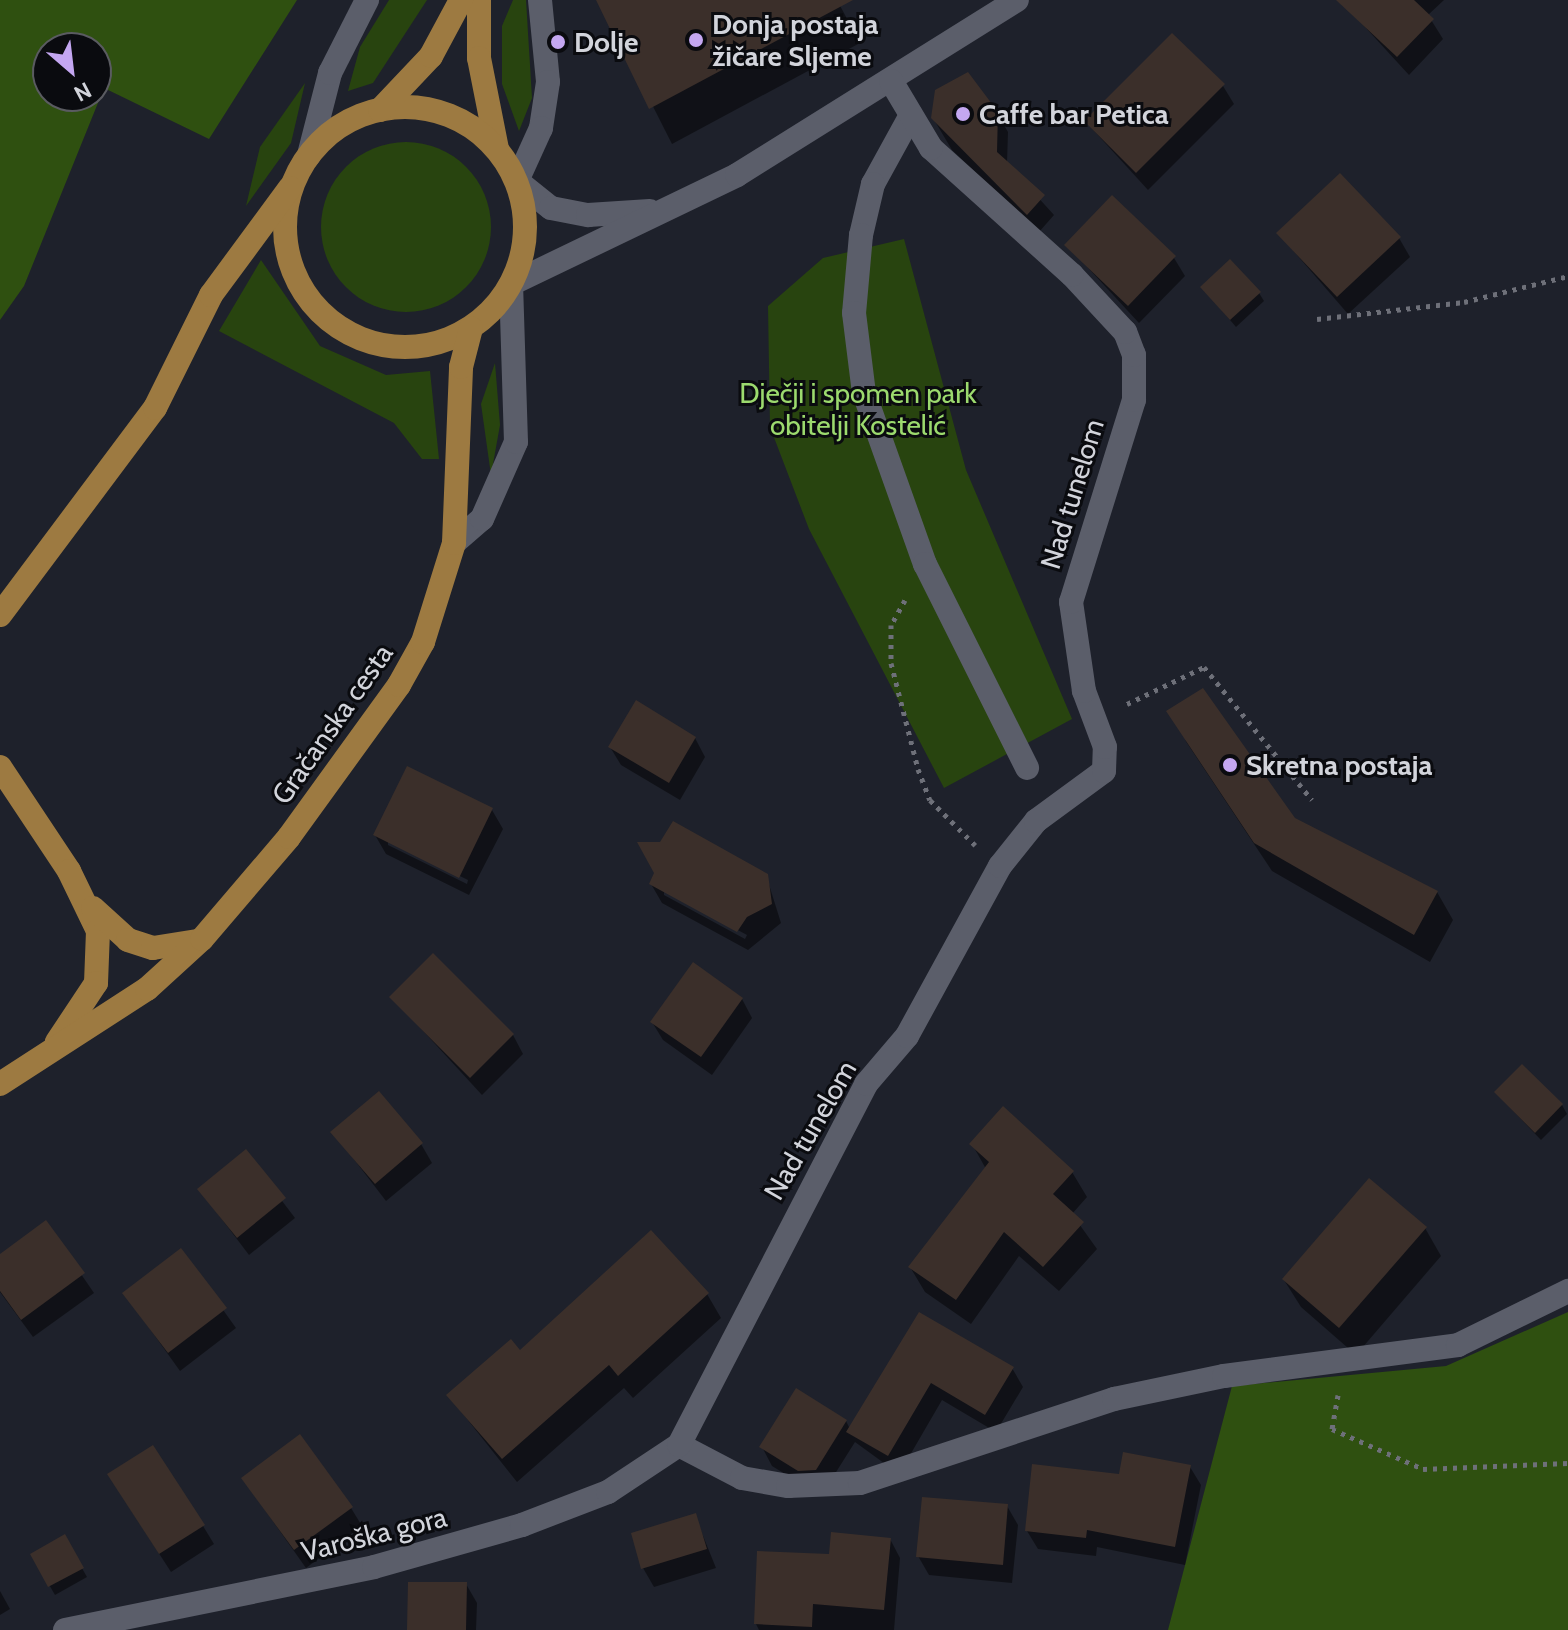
<!DOCTYPE html>
<meta charset="utf-8">
<style>
body{margin:0}
#map{position:relative;width:1568px;height:1630px;overflow:hidden;background:#1e212b;font-family:Cabin,sans-serif}
div>[style]{position:absolute}
[style*='--x']{left:calc(var(--x)*1px);top:calc(var(--y)*1px);width:calc(var(--w)*1px);rotate:calc(var(--a)*1deg)}
.green>*{inset:0;background:#28440f}
.round{border-radius:50%}
.forest>*{inset:0;background:#2f5010}
.shadow>*{inset:0;background:#0007}
.building>*{inset:0;background:#3b2f2a}
.path>*{height:5px;margin-top:-2.5px;transform-origin:0;background:repeating-linear-gradient(90deg,#6e7079 0 4px,transparent 0 10px)}
.minor>*{height:24px;margin:-12px;padding:0 12px;transform-origin:12px;border-radius:12px;background:#5b5e6a}
.major>*{height:24px;margin:-12px;padding:0 12px;transform-origin:12px;border-radius:12px;background:#9d7a41}
.major>.ring{margin:-12px;padding:0;box-sizing:content-box;background:none;border:24px solid #9d7a41;border-radius:50%}
.dots>*{width:22px;height:22px;translate:-50% -50%;box-sizing:border-box;border:4px solid #0a0b0f;border-radius:50%}
span{translate:-50% -50%;white-space:nowrap;text-align:center;line-height:1.15;-webkit-text-stroke:6px #0a0b0f;paint-order:stroke}
.poi-label{font-size:28px;color:#d2d4db;font-weight:700}
.left{translate:0 -50%;text-align:left}
.park-label{font-size:28px;color:#9cda6e}
.street-label{font-size:28px;color:#d2d4db}
.north{position:absolute;left:32px;top:32px;width:80px;height:80px;box-sizing:border-box;background:#0a0b0f;border:2px solid #5a5b61;border-radius:50%;rotate:152deg;font-size:22px;font-weight:700;line-height:32px;text-align:center;color:#d2d4db}
.north::after{content:'';display:block;margin:auto;width:28px;height:36px;background:#c4a7f1;clip-path:polygon(50% 0,100% 100%,50% 72%,0 100%)}
</style>
<div id="map">
<div class="green">
<div style="clip-path:polygon(389px 0,427px 0,373px 83px,348px 91px,360px 47px)"></div>
<div style="clip-path:polygon(513px 0,526px 0,532px 98px,519px 131px,502px 84px,502px 26px)"></div>
<div style="clip-path:polygon(305px 83px,291px 143px,246px 206px,260px 147px)"></div>
<div class="round" style="left:321px;top:142px;width:170px;height:170px"></div>
<div style="clip-path:polygon(904px 239px,966px 470px,1072px 719px,944px 788px,809px 529px,770px 427px,768px 306px,823px 258px)"></div>
<div style="clip-path:polygon(261px 260px,320px 346px,386px 375px,430px 371px,439px 459px,422px 459px,394px 423px,219px 331px)"></div>
<div style="clip-path:polygon(495px 363px,500px 425px,491px 475px,481px 404px)"></div>
</div>
<div class="forest">
<div style="clip-path:polygon(evenodd,0 0,297px 0,209px 139px,104px 88px,24px 286px,0 320px,0 0,96px 48px,96px 96px,48px 96px,48px 48px,96px 48px)"></div>
<div style="clip-path:polygon(1568px 1312px,1568px 1630px,1168px 1630px,1232px 1386px,1446px 1366px)"></div>
</div>
<div class="shadow">
<div style="clip-path:polygon(599px 0,837px 0,860px 43px,672px 144px)"></div>
<div style="clip-path:polygon(1368px 0,1444px 0,1428px 15px,1443px 39px,1409px 75px,1354px 15px)"></div>
<div style="clip-path:polygon(1223px 86px,1234px 104px,1148px 190px,1086px 122px)"></div>
<div style="clip-path:polygon(997px 113px,1008px 132px,1007px 163px,1054px 215px,1039px 232px,952px 150px,933px 118px)"></div>
<div style="clip-path:polygon(1278px 233px,1399px 238px,1410px 257px,1348px 314px)"></div>
<div style="clip-path:polygon(1067px 245px,1174px 258px,1185px 276px,1139px 323px)"></div>
<div style="clip-path:polygon(1202px 287px,1259px 293px,1264px 301px,1236px 327px)"></div>
<div style="clip-path:polygon(695px 738px,705px 757px,680px 800px,621px 765px,610px 747px)"></div>
<div style="clip-path:polygon(1185px 740px,1293px 820px,1437px 892px,1453px 920px,1430px 962px,1272px 871px)"></div>
<div style="clip-path:polygon(evenodd,492px 810px,503px 829px,469px 895px,386px 854px,375px 835px,492px 810px,388px 841px,468px 880px,467px 884px,388px 845px,388px 841px)"></div>
<div style="clip-path:polygon(evenodd,766px 875px,781px 923px,748px 950px,662px 903px,651px 884px,766px 875px,664px 890px,747px 935px,745px 939px,664px 895px,664px 890px)"></div>
<div style="clip-path:polygon(392px 997px,513px 1035px,523px 1054px,482px 1095px)"></div>
<div style="clip-path:polygon(742px 999px,752px 1018px,712px 1075px,663px 1040px,652px 1022px)"></div>
<div style="clip-path:polygon(1496px 1093px,1562px 1105px,1567px 1114px,1541px 1140px)"></div>
<div style="clip-path:polygon(333px 1132px,421px 1144px,432px 1163px,386px 1201px)"></div>
<div style="clip-path:polygon(972px 1144px,1072px 1172px,1087px 1197px,1072px 1214px,1097px 1249px,1059px 1291px,1019px 1256px,971px 1324px,925px 1292px,910px 1267px,986px 1169px)"></div>
<div style="clip-path:polygon(245px 1152px,295px 1218px,249px 1255px,199px 1189px)"></div>
<div style="clip-path:polygon(46px 1223px,94px 1293px,33px 1337px,0 1292px,0 1256px)"></div>
<div style="clip-path:polygon(1425px 1228px,1441px 1256px,1356px 1355px,1301px 1307px,1284px 1280px)"></div>
<div style="clip-path:polygon(181px 1251px,236px 1328px,180px 1371px,125px 1294px)"></div>
<div style="clip-path:polygon(707px 1294px,721px 1318px,633px 1398px,624px 1388px,517px 1482px,448px 1395px,520px 1353px)"></div>
<div style="clip-path:polygon(920px 1315px,1012px 1368px,1023px 1387px,996px 1432px,942px 1400px,899px 1474px,855px 1442px,826px 1488px,810px 1489px,772px 1466px,762px 1447px,846px 1421px,850px 1429px)"></div>
<div style="clip-path:polygon(1190px 1467px,1201px 1485px,1185px 1565px,1097px 1547px,1096px 1556px,1038px 1549px,1027px 1531px,1121px 1476px)"></div>
<div style="clip-path:polygon(243px 1479px,351px 1508px,362px 1526px,306px 1568px)"></div>
<div style="clip-path:polygon(120px 1493px,203px 1526px,214px 1544px,171px 1572px)"></div>
<div style="clip-path:polygon(1007px 1506px,1018px 1525px,1012px 1583px,929px 1575px,918px 1556px)"></div>
<div style="clip-path:polygon(695px 1516px,716px 1568px,654px 1587px,643px 1568px)"></div>
<div style="clip-path:polygon(64px 1537px,87px 1577px,55px 1595px,32px 1555px)"></div>
<div style="clip-path:polygon(890px 1539px,900px 1558px,894px 1630px,759px 1630px,756px 1624px,831px 1556px)"></div>
<div style="clip-path:polygon(466px 1584px,477px 1603px,476px 1630px,409px 1630px)"></div>
<div style="clip-path:polygon(0 1591px,10px 1609px,0 1615px)"></div>
</div>
<div class="building">
<div style="clip-path:polygon(596px 0,853px 0,649px 109px)"></div>
<div style="clip-path:polygon(1336px 0,1414px 0,1434px 19px,1397px 57px)"></div>
<div style="clip-path:polygon(1172px 33px,1225px 84px,1136px 173px,1084px 121px)"></div>
<div style="clip-path:polygon(968px 72px,998px 112px,997px 152px,1045px 195px,1027px 215px,931px 118px,935px 90px)"></div>
<div style="clip-path:polygon(1340px 173px,1401px 237px,1337px 297px,1276px 233px)"></div>
<div style="clip-path:polygon(1112px 195px,1176px 256px,1128px 306px,1064px 245px)"></div>
<div style="clip-path:polygon(1230px 259px,1261px 292px,1230px 320px,1200px 287px)"></div>
<div style="clip-path:polygon(1203px 688px,1295px 818px,1438px 891px,1414px 935px,1254px 843px,1166px 711px)"></div>
<div style="clip-path:polygon(636px 700px,696px 737px,669px 783px,608px 747px)"></div>
<div style="clip-path:polygon(407px 766px,493px 808px,459px 878px,373px 835px)"></div>
<div style="clip-path:polygon(673px 821px,768px 874px,772px 904px,747px 917px,737px 932px,649px 884px,654px 873px,637px 842px,660px 842px)"></div>
<div style="clip-path:polygon(433px 953px,514px 1034px,470px 1078px,389px 997px)"></div>
<div style="clip-path:polygon(693px 962px,743px 998px,701px 1057px,650px 1022px)"></div>
<div style="clip-path:polygon(1522px 1064px,1563px 1104px,1535px 1133px,1494px 1092px)"></div>
<div style="clip-path:polygon(379px 1091px,423px 1143px,375px 1184px,330px 1132px)"></div>
<div style="clip-path:polygon(1003px 1106px,1074px 1171px,1053px 1194px,1084px 1222px,1043px 1267px,1004px 1232px,956px 1300px,908px 1267px,989px 1162px,969px 1144px)"></div>
<div style="clip-path:polygon(246px 1149px,286px 1198px,237px 1238px,197px 1189px)"></div>
<div style="clip-path:polygon(1369px 1178px,1427px 1227px,1339px 1328px,1282px 1279px)"></div>
<div style="clip-path:polygon(46px 1220px,85px 1273px,21px 1320px,0 1291px,0 1254px)"></div>
<div style="clip-path:polygon(651px 1230px,709px 1293px,618px 1376px,609px 1365px,502px 1459px,446px 1395px,511px 1339px,520px 1350px)"></div>
<div style="clip-path:polygon(181px 1248px,227px 1308px,168px 1353px,122px 1293px)"></div>
<div style="clip-path:polygon(919px 1312px,1014px 1367px,985px 1415px,931px 1383px,888px 1456px,846px 1432px)"></div>
<div style="clip-path:polygon(796px 1388px,847px 1420px,816px 1470px,798px 1471px,759px 1447px)"></div>
<div style="clip-path:polygon(300px 1434px,353px 1507px,294px 1550px,241px 1478px)"></div>
<div style="clip-path:polygon(153px 1445px,205px 1525px,159px 1554px,107px 1474px)"></div>
<div style="clip-path:polygon(1123px 1452px,1191px 1465px,1175px 1547px,1087px 1530px,1086px 1538px,1025px 1531px,1032px 1464px,1119px 1474px)"></div>
<div style="clip-path:polygon(922px 1497px,1008px 1504px,1003px 1565px,916px 1557px)"></div>
<div style="clip-path:polygon(696px 1513px,707px 1549px,641px 1569px,631px 1533px)"></div>
<div style="clip-path:polygon(831px 1532px,891px 1538px,884px 1610px,813px 1604px,812px 1627px,754px 1624px,757px 1551px,829px 1554px)"></div>
<div style="clip-path:polygon(65px 1534px,84px 1568px,48px 1587px,30px 1554px)"></div>
<div style="clip-path:polygon(408px 1582px,467px 1582px,466px 1630px,407px 1630px)"></div>
</div>
<div class="path">
<div style="--x:1317;--y:319;--w:148;--a:-6.6"></div>
<div style="--x:1464;--y:302;--w:107;--a:-14"></div>
<div style="--x:905;--y:600;--w:29;--a:119"></div>
<div style="--x:891;--y:625;--w:38;--a:90"></div>
<div style="--x:891;--y:663;--w:109;--a:75.7"></div>
<div style="--x:918;--y:769;--w:33;--a:69"></div>
<div style="--x:930;--y:800;--w:64;--a:45"></div>
<div style="--x:1127;--y:704;--w:85;--a:-25.7"></div>
<div style="--x:1204;--y:667;--w:171;--a:50.9"></div>
<div style="--x:1338;--y:1395;--w:35;--a:100"></div>
<div style="--x:1332;--y:1429;--w:99;--a:23.7"></div>
<div style="--x:1423;--y:1469;--w:145;--a:-2.4"></div>
</div>
<div class="minor">
<div style="--x:540;--y:0;--w:82;--a:84.4"></div>
<div style="--x:548;--y:82;--w:47;--a:98.7"></div>
<div style="--x:541;--y:128;--w:58;--a:114.4"></div>
<div style="--x:517;--y:181;--w:43;--a:38.5"></div>
<div style="--x:551;--y:208;--w:38;--a:11"></div>
<div style="--x:588;--y:215;--w:62;--a:-3.7"></div>
<div style="--x:911;--y:115;--w:79;--a:118.8"></div>
<div style="--x:873;--y:184;--w:52;--a:103.2"></div>
<div style="--x:861;--y:235;--w:78;--a:95.1"></div>
<div style="--x:854;--y:313;--w:81;--a:82.9"></div>
<div style="--x:864;--y:393;--w:182;--a:70.4"></div>
<div style="--x:925;--y:564;--w:228;--a:63.4"></div>
<div style="--x:309;--y:155;--w:85;--a:-75.6"></div>
<div style="--x:330;--y:73;--w:82;--a:-63.1"></div>
<div style="--x:454;--y:543;--w:37;--a:-41"></div>
<div style="--x:482;--y:519;--w:84;--a:-66.2"></div>
<div style="--x:516;--y:442;--w:158;--a:-91.8"></div>
<div style="--x:511;--y:284;--w:251;--a:-25.7"></div>
<div style="--x:737;--y:175;--w:330;--a:-32"></div>
<div style="--x:679;--y:1445;--w:71;--a:27.6"></div>
<div style="--x:742;--y:1478;--w:47;--a:9.9"></div>
<div style="--x:788;--y:1486;--w:72;--a:-2.4"></div>
<div style="--x:860;--y:1483;--w:268;--a:-18.3"></div>
<div style="--x:1114;--y:1399;--w:112;--a:-11.8"></div>
<div style="--x:1224;--y:1376;--w:236;--a:-7.5"></div>
<div style="--x:1458;--y:1345;--w:123;--a:-26.1"></div>
<div style="--x:65;--y:1630;--w:315;--a:-11.5"></div>
<div style="--x:374;--y:1567;--w:154;--a:-15.8"></div>
<div style="--x:522;--y:1525;--w:92;--a:-21"></div>
<div style="--x:608;--y:1492;--w:85;--a:-33.5"></div>
<div style="--x:679;--y:1445;--w:407;--a:-62.6"></div>
<div style="--x:866;--y:1084;--w:63;--a:-49.5"></div>
<div style="--x:907;--y:1036;--w:194;--a:-61.3"></div>
<div style="--x:1000;--y:866;--w:58;--a:-51.3"></div>
<div style="--x:1036;--y:821;--w:84;--a:-36.3"></div>
<div style="--x:1104;--y:771;--w:24;--a:-88"></div>
<div style="--x:1105;--y:747;--w:60;--a:-110.6"></div>
<div style="--x:1084;--y:691;--w:90;--a:-98.3"></div>
<div style="--x:1071;--y:602;--w:212;--a:-72.7"></div>
<div style="--x:1134;--y:400;--w:45;--a:-90"></div>
<div style="--x:1134;--y:355;--w:25;--a:-111"></div>
<div style="--x:1125;--y:332;--w:78;--a:-132.9"></div>
<div style="--x:1072;--y:275;--w:190;--a:-138"></div>
<div style="--x:931;--y:148;--w:78;--a:-120.8"></div>
</div>
<div class="major">
<div style="--x:479;--y:0;--w:58;--a:90"></div>
<div style="--x:479;--y:58;--w:93;--a:78.8"></div>
<div class="ring" style="left:285px;top:107px;width:216px;height:216px"></div>
<div style="--x:380;--y:110;--w:74;--a:-46.6"></div>
<div style="--x:431;--y:56;--w:64;--a:-61.8"></div>
<div style="--x:0;--y:615;--w:259;--a:-53.2"></div>
<div style="--x:155;--y:408;--w:126;--a:-63.6"></div>
<div style="--x:211;--y:295;--w:133;--a:-53.6"></div>
<div style="--x:0;--y:767;--w:125;--a:56.4"></div>
<div style="--x:69;--y:871;--w:67;--a:64.2"></div>
<div style="--x:98;--y:931;--w:52;--a:92.2"></div>
<div style="--x:96;--y:983;--w:71;--a:123.5"></div>
<div style="--x:93;--y:908;--w:47;--a:42.4"></div>
<div style="--x:128;--y:940;--w:26;--a:18"></div>
<div style="--x:153;--y:948;--w:46;--a:-8.8"></div>
<div style="--x:0;--y:1084;--w:175;--a:-32.9"></div>
<div style="--x:147;--y:989;--w:74;--a:-42.3"></div>
<div style="--x:202;--y:939;--w:134;--a:-49.5"></div>
<div style="--x:289;--y:837;--w:188;--a:-54.1"></div>
<div style="--x:399;--y:685;--w:49;--a:-60.8"></div>
<div style="--x:423;--y:642;--w:104;--a:-72.6"></div>
<div style="--x:454;--y:543;--w:176;--a:-87.7"></div>
<div style="--x:461;--y:367;--w:40;--a:-75.6"></div>
</div>
<div class="dots">
<div style="left:696px;top:40px;background:#c4a7f1"></div>
<div style="left:558px;top:42px;background:#c4a7f1"></div>
<div style="left:963px;top:114px;background:#c4a7f1"></div>
<div style="left:1230px;top:765px;background:#c4a7f1"></div>
</div>
<div class="poi-label">
<span class="left" style="left:712px;top:40px">Donja postaja<br>žičare Sljeme</span>
<span class="left" style="left:574px;top:42px">Dolje</span>
<span class="left" style="left:979px;top:114px">Caffe bar Petica</span>
<span class="left" style="left:1246px;top:765px">Skretna postaja</span>
</div>
<div class="park-label">
<span style="left:858px;top:409px">Dječji i spomen park<br>obitelji Kostelić</span>
</div>
<div class="street-label">
<span style="left:1072px;top:494px;rotate:-73deg">Nad tunelom</span>
<span style="left:332px;top:724px;rotate:-55deg">Gračanska cesta</span>
<span style="left:810px;top:1130px;rotate:-60deg">Nad tunelom</span>
<span style="left:374px;top:1534px;rotate:-14deg">Varoška gora</span>
</div>
<div class="north">N</div>
</div>
